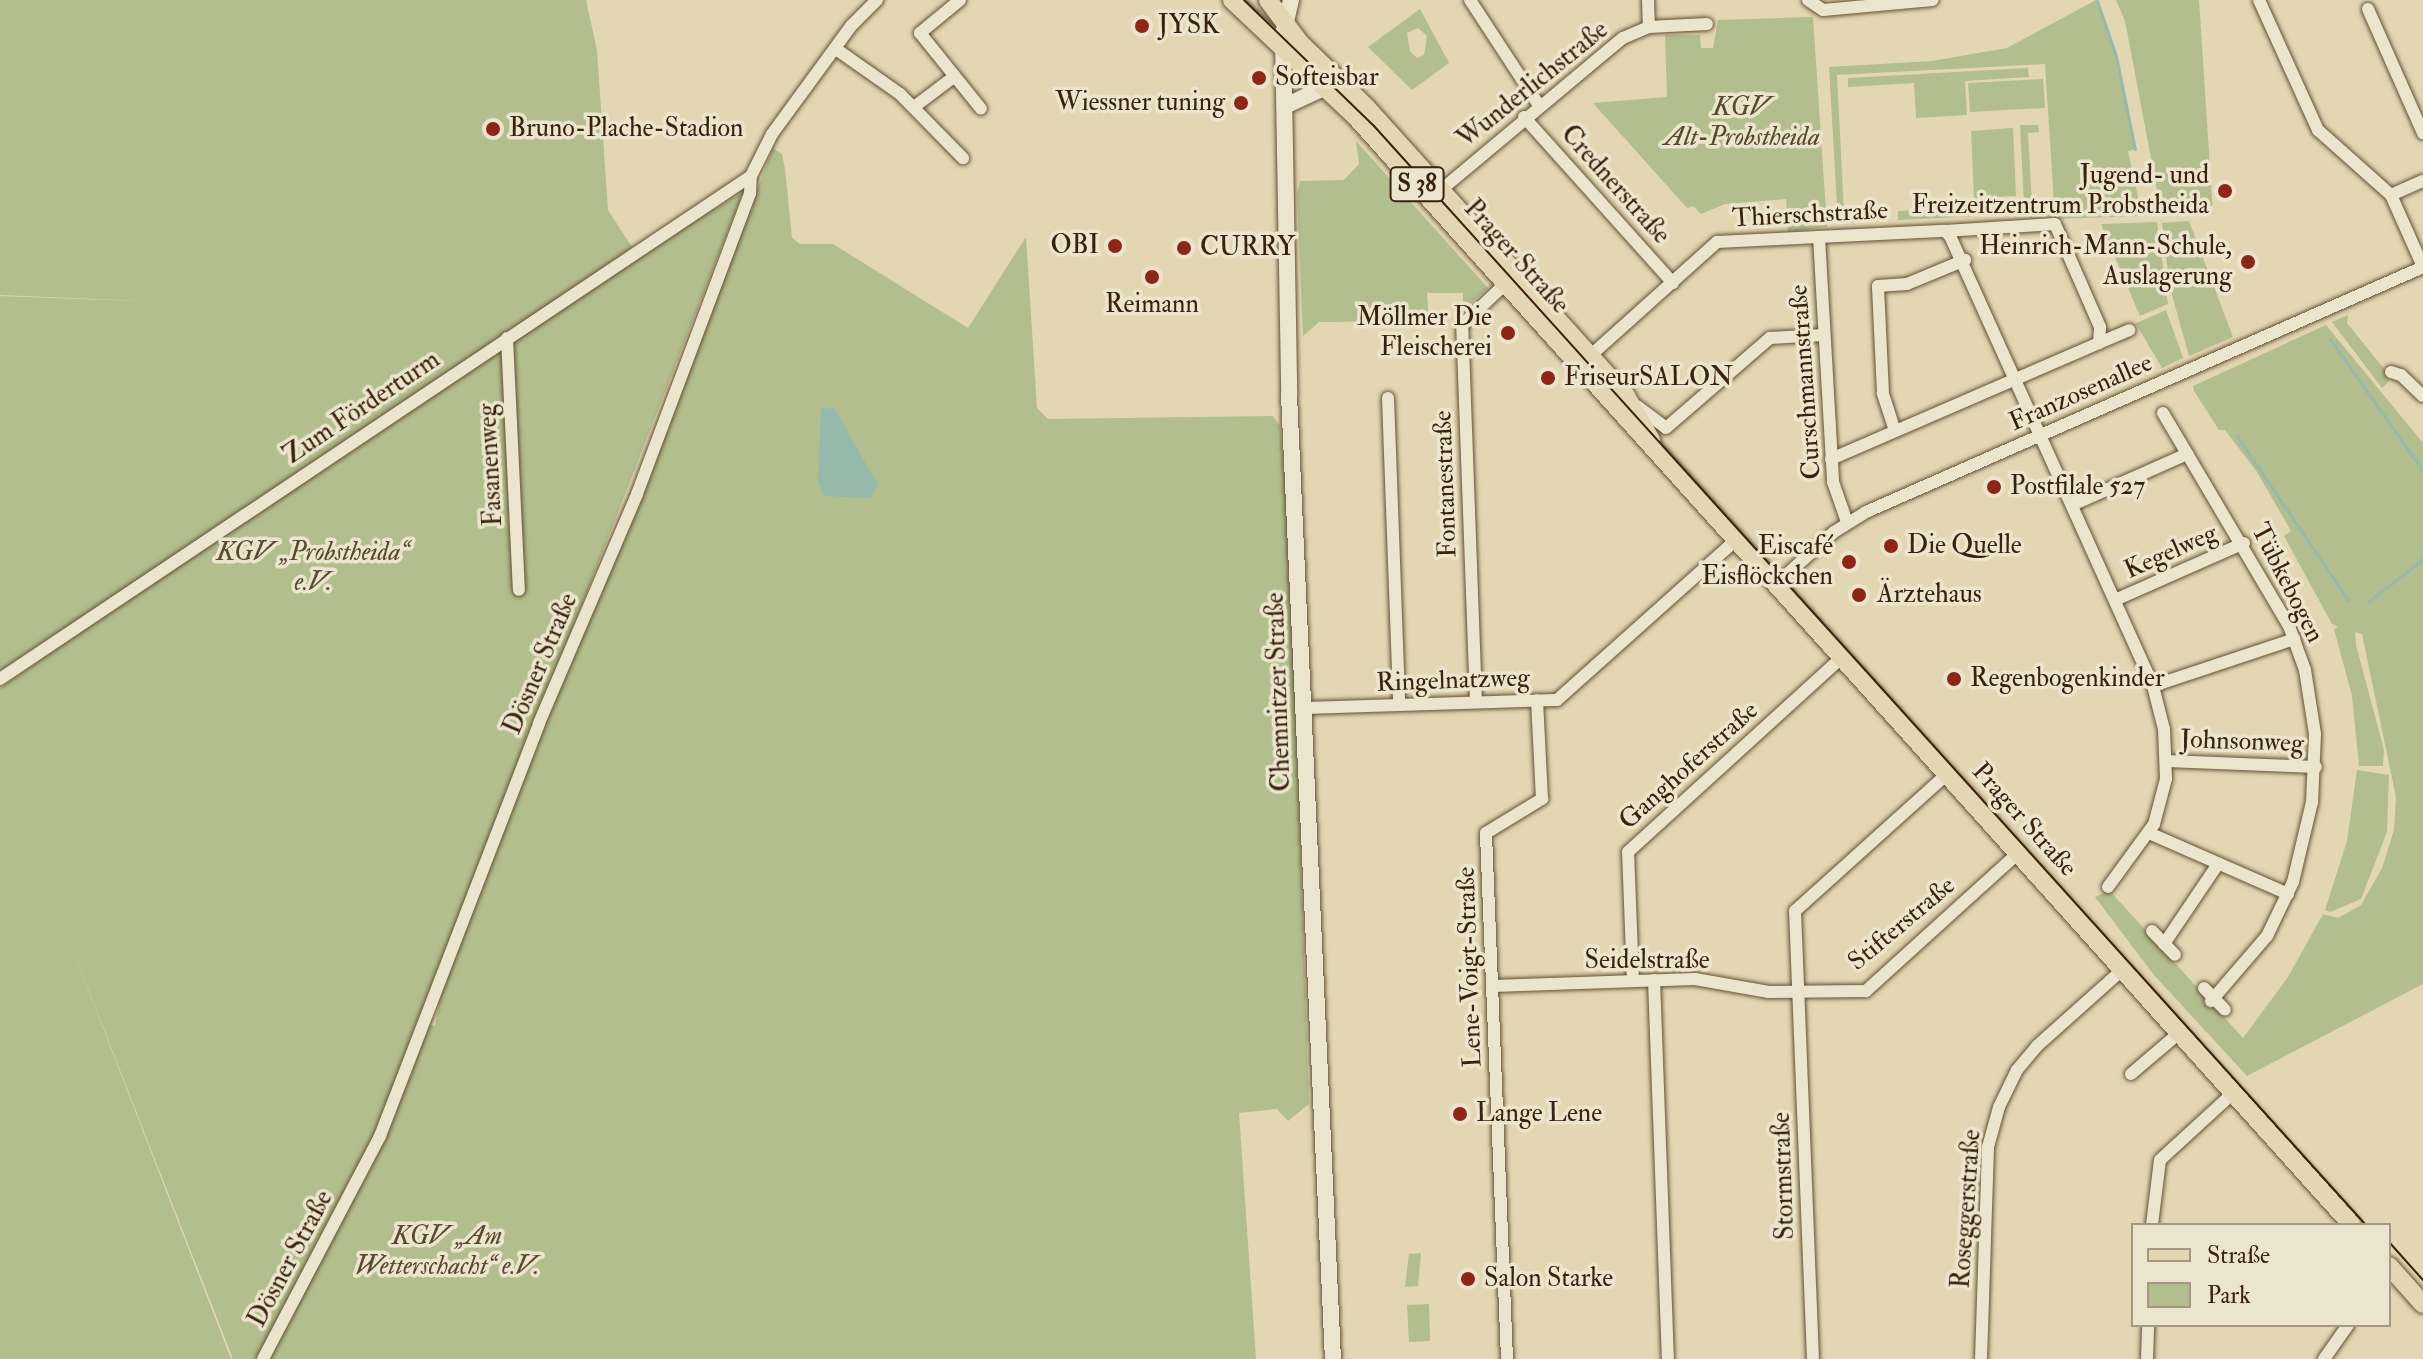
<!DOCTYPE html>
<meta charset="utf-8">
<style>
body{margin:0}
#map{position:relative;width:2423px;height:1359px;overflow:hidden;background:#e2d7b2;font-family:"IM FELL Double Pica",serif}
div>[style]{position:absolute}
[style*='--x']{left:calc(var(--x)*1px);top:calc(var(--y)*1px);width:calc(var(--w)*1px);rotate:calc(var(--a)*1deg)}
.green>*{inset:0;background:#b2be8d}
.water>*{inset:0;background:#95baab}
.stream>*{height:3px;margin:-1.5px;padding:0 1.5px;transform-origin:1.5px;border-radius:1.5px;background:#95baab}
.roads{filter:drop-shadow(0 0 2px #645037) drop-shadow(0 0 2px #645037)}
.street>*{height:12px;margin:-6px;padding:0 6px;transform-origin:6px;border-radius:6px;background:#ece5cd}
.secondary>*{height:16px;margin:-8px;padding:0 8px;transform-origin:8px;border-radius:8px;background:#ece5cd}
.primary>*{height:18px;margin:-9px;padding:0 9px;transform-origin:9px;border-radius:9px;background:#e2d7b2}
.tram>*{height:2px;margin:-1px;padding:0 1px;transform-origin:1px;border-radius:1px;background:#3a230e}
.dots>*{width:22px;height:22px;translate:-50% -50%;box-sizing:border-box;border:4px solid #ece5cd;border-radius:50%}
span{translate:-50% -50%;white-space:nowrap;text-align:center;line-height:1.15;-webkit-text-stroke:7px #ece5cd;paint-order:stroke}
.shield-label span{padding:2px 6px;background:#ece5cd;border:2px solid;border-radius:6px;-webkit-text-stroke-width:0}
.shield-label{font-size:24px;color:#3a230e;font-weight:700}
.poi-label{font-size:26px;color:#3a230e}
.left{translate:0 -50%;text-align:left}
.right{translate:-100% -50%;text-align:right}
.street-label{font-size:26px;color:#3a230e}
.park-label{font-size:26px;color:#584a2e;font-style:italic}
.legend{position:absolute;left:2131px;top:1223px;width:260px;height:104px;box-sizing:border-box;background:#ece5cd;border:2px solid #a59781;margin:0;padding:10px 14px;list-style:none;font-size:24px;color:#3a230e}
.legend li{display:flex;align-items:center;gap:16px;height:40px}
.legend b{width:40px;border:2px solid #a59781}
</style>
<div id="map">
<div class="green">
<div style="clip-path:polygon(0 0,586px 0,597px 50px,608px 210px,632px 247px,494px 342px,743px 192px,380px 1122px,312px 1278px,382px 1145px,426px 1024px,435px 1026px,442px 984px,533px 749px,636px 510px,773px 148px,782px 154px,785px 169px,792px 238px,800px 244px,833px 244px,968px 328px,1026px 237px,1037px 408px,1048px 419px,1273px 416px,1280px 426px,1290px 542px,1309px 1104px,1288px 1121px,1277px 1109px,1239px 1113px,1256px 1359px,233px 1359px,66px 932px,231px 1359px,0 1359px,0 688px,62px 645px,57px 633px,0 671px,0 296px,164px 302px,0 295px)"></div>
<div style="clip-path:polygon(2096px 0,2116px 56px,2135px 149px,2128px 151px,2142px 216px,2055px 219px,2045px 64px,1837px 75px,1844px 213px,1853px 213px,1854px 223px,1838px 223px,1829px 67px,1932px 61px,2007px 48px)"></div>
<div style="clip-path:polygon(2116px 0,2199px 0,2213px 214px,2162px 216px,2125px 21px)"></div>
<div style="clip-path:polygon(evenodd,1420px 9px,1449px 63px,1412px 90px,1368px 47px,1420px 9px,1418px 28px,1427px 36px,1424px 55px,1417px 58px,1410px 51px,1407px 33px,1418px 28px)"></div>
<div style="clip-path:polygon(1813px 17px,1827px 227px,1788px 232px,1786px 199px,1725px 204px,1701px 214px,1693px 206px,1687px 208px,1593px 103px,1667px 97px,1665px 35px,1700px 35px,1701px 48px,1713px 48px,1718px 20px)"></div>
<div style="clip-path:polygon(2028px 68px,2029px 77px,1965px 81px,1967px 115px,1916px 118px,1914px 83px,1848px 87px,1848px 78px)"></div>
<div style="clip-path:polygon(2043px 79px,2045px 108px,1970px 112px,1968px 83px)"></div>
<div style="clip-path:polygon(2020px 125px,2038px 125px,2039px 132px,2028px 133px,2032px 204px,2044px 204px,2044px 213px,1898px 220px,1898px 211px,2024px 205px)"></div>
<div style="clip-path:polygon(2013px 128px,2016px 196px,1974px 198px,1971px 131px)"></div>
<div style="clip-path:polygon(1356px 141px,1488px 288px,1471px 303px,1463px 303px,1463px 293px,1427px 293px,1429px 321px,1319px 322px,1303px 336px,1297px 194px,1300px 181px,1344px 180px,1359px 164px)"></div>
<div style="clip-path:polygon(2189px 221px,2233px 337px,2189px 356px,2170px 288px,2162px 223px)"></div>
<div style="clip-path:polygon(2157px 222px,2168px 304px,2140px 316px,2101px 224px)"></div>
<div style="clip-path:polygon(2166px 310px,2183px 358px,2162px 368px,2136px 324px,2105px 337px)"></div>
<div style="clip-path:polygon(2348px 315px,2347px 323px,2385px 370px,2389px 381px,2382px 388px,2332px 322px)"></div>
<div style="clip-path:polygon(2326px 325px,2423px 443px,2423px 984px,2247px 1076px,2154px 975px,2095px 897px,2109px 890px,2243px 1038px,2288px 977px,2323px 914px,2338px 918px,2361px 905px,2382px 868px,2394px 830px,2396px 797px,2362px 634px,2355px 632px,2356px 645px,2384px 750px,2383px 766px,2359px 766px,2352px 696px,2334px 629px,2338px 627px,2332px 624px,2284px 536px,2291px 531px,2257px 472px,2225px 430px,2219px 430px,2194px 391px,2193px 386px)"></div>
<div style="clip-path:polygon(2357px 770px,2389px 775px,2387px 832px,2361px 899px,2330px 912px,2325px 910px,2347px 841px)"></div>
<div style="clip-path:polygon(1421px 1253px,1418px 1286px,1405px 1287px,1409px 1254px)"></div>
<div style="clip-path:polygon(1429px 1304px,1430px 1341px,1409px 1342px,1407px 1305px)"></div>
</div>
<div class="water">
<div style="clip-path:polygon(834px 408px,878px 485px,870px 498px,824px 496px,818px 480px,821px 409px)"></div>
</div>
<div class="stream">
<div style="--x:2097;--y:1;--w:58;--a:70.9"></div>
<div style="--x:2116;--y:56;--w:95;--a:78.5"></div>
<div style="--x:2330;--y:339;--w:161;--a:54.8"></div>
<div style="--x:2237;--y:436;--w:198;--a:55.9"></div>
<div style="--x:2368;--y:602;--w:70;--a:-38"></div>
</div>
<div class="roads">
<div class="street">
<div style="--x:960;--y:0;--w:52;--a:140.5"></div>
<div style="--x:920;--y:33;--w:97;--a:51.2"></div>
<div style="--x:1470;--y:0;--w:124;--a:56.8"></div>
<div style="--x:1648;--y:0;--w:27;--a:88"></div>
<div style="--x:1808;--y:0;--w:18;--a:34"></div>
<div style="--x:1823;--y:10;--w:110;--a:-5.2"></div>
<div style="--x:2259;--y:0;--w:143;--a:65.6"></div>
<div style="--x:2318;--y:130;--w:98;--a:41.7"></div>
<div style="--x:2391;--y:195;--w:79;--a:66"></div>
<div style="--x:2368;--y:9;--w:136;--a:66.1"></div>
<div style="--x:836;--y:49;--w:78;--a:35.1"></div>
<div style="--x:900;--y:94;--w:90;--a:45.5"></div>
<div style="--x:914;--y:107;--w:51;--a:-37.1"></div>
<div style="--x:1524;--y:117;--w:223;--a:48.1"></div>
<div style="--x:1441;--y:190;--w:237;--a:-39.9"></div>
<div style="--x:1623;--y:38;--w:28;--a:-23"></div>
<div style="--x:1649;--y:27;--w:58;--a:-3"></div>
<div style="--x:2391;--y:195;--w:35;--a:-24"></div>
<div style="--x:1819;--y:237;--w:245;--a:86.7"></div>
<div style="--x:1833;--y:482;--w:42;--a:70.7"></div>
<div style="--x:507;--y:338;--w:252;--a:87.3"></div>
<div style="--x:2099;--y:343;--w:33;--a:-23"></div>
<div style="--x:1590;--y:356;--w:171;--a:-41.9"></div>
<div style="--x:1717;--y:242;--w:228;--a:-2.8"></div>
<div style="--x:1945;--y:231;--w:7;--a:45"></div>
<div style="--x:1950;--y:236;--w:494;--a:65.7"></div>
<div style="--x:2153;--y:686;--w:44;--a:75.7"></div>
<div style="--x:2164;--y:729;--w:50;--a:87.7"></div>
<div style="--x:2166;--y:779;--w:47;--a:104.9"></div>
<div style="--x:2154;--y:824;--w:78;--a:126.1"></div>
<div style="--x:2391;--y:372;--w:10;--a:17"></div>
<div style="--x:2401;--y:375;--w:30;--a:44"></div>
<div style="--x:1388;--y:398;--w:307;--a:87.9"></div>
<div style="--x:1637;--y:406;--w:36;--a:37"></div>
<div style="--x:1666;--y:428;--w:138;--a:-40.9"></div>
<div style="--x:1770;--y:338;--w:54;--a:-3.2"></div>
<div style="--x:2163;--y:413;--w:247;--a:59.4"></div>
<div style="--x:2289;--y:626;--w:47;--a:70"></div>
<div style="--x:2305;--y:670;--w:65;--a:81.1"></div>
<div style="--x:2315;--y:734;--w:68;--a:92.5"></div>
<div style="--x:2312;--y:802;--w:82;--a:103.4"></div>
<div style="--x:2293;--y:882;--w:60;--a:115.7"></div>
<div style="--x:2267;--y:936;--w:86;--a:130.7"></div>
<div style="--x:1895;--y:431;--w:40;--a:-108"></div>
<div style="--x:1883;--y:393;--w:107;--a:-92.7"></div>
<div style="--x:1878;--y:286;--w:29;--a:-4"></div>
<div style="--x:1907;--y:284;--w:63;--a:-22.5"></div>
<div style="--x:1831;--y:459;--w:292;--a:-23.4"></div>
<div style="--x:2099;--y:343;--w:16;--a:-86"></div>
<div style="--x:2100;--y:327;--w:112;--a:-113.6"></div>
<div style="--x:2055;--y:224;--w:110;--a:176.4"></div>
<div style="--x:2072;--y:505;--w:126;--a:-23.9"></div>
<div style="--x:1774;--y:586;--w:81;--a:-42"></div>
<div style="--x:1834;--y:532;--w:38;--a:-32"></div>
<div style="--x:1866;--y:512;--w:609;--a:-23.74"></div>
<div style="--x:2115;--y:600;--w:141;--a:-23.8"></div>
<div style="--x:0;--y:679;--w:904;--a:-33.81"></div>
<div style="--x:2153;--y:686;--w:149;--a:-18.4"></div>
<div style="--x:1476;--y:702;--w:377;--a:-92.1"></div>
<div style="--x:1462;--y:325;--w:59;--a:-43.6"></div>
<div style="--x:1304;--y:708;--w:253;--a:-1.8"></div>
<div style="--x:1557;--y:700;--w:239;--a:-41.8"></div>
<div style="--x:2167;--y:761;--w:149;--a:2.3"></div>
<div style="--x:2149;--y:833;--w:152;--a:23.7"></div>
<div style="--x:2152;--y:931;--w:33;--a:46"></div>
<div style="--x:2164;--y:944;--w:97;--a:-56"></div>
<div style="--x:1654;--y:980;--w:379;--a:87.9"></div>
<div style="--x:1633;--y:981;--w:129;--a:-92.2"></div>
<div style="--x:1628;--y:852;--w:287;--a:-42.3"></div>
<div style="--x:1493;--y:986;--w:202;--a:-2"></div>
<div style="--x:1695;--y:979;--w:75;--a:10"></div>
<div style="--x:1769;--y:992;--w:97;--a:-0.6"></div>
<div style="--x:1866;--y:991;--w:205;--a:-42.2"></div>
<div style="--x:2204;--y:988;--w:30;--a:46"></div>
<div style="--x:2131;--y:1074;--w:63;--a:-40.5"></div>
<div style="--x:2152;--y:1225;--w:65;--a:-83"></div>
<div style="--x:2160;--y:1160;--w:99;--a:-42.5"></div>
<div style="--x:263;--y:1359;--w:252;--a:-62.3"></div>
<div style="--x:380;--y:1136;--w:443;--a:-68.9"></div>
<div style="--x:539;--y:723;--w:249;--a:-66.8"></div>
<div style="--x:637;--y:494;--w:322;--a:-69.4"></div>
<div style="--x:750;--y:193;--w:17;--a:-87"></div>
<div style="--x:751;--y:176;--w:47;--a:-63.4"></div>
<div style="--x:772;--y:134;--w:134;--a:-53.8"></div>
<div style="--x:851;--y:26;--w:37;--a:-45"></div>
<div style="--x:1507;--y:1359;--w:526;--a:-92.29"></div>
<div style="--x:1486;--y:833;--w:66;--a:-31.3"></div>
<div style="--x:1542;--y:799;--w:99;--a:-92.9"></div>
<div style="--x:1813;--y:1359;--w:448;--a:-92.3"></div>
<div style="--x:1795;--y:911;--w:205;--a:-42"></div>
<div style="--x:1981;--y:1359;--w:212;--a:-88.1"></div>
<div style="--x:1988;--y:1147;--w:41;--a:-74.6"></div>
<div style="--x:1999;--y:1107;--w:41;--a:-64.1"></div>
<div style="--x:2017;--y:1070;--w:31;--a:-50"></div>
<div style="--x:2037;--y:1046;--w:115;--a:-41.8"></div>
<div style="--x:2147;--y:1359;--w:34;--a:-88"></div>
<div style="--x:2324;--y:1359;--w:42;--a:-54.8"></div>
</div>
<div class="secondary">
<div style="--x:1291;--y:0;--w:37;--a:103"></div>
<div style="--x:1283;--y:36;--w:359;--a:89"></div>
<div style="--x:1289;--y:395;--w:965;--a:87.39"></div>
<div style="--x:1285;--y:106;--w:45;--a:-24.9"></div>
</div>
<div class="primary">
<div style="--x:1232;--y:0;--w:170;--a:43.3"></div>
<div style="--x:1356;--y:117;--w:1490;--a:48.05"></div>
<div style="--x:1268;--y:0;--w:54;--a:53.3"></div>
<div style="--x:1300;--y:43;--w:92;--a:44.1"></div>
<div style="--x:1366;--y:107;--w:389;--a:48"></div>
<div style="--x:1626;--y:396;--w:51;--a:60.4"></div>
<div style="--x:2389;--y:1266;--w:51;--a:48.2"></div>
</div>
</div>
<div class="tram">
<div style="--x:1244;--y:0;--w:181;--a:44.1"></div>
<div style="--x:1374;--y:126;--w:1480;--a:47.93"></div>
<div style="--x:2389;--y:1242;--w:51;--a:48.2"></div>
</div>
<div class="dots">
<div style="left:1142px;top:26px;background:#8f2418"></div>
<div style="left:1259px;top:78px;background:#8f2418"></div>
<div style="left:1241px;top:103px;background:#8f2418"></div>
<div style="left:493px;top:129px;background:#8f2418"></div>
<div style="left:2225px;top:191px;background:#8f2418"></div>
<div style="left:1115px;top:246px;background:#8f2418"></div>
<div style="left:1184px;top:248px;background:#8f2418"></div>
<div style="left:2248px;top:262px;background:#8f2418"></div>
<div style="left:1152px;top:277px;background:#8f2418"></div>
<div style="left:1508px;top:333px;background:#8f2418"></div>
<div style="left:1548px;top:378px;background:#8f2418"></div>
<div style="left:1994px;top:487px;background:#8f2418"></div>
<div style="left:1891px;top:546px;background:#8f2418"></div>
<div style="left:1849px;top:562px;background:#8f2418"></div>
<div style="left:1859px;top:595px;background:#8f2418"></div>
<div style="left:1954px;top:679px;background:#8f2418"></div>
<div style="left:1460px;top:1114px;background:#8f2418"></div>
<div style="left:1468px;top:1279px;background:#8f2418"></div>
</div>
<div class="shield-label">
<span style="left:1417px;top:184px">S 38</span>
</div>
<div class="poi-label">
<span class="left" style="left:1158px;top:26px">JYSK</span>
<span class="left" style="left:1275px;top:78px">Softeisbar</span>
<span class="right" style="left:1225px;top:103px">Wiessner tuning</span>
<span class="left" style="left:509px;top:129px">Bruno-Plache-Stadion</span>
<span class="right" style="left:2209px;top:191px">Jugend- und<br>Freizeitzentrum Probstheida</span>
<span class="right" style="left:1099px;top:246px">OBI</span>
<span class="right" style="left:2232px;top:262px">Heinrich-Mann-Schule,<br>Auslagerung</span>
<span class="left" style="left:1200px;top:248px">CURRY</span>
<span style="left:1152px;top:305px">Reimann</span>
<span class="right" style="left:1492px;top:333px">Möllmer Die<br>Fleischerei</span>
<span class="left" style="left:1564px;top:378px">FriseurSALON</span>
<span class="left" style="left:2010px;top:487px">Postfilale 527</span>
<span class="left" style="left:1907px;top:546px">Die Quelle</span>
<span class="right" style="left:1833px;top:562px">Eiscafé<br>Eisflöckchen</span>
<span class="left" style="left:1877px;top:595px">Ärztehaus</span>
<span class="left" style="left:1970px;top:679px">Regenbogenkinder</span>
<span class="left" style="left:1476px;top:1114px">Lange Lene</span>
<span class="left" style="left:1484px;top:1279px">Salon Starke</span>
</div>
<div class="street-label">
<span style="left:1533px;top:85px;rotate:-39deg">Wunderlichstraße</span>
<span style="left:1615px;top:185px;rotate:48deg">Crednerstraße</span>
<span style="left:1810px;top:215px;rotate:-3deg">Thierschstraße</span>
<span style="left:1516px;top:257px;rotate:48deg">Prager Straße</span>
<span style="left:1806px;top:382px;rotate:-94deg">Curschmannstraße</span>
<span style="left:2081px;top:393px;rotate:-24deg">Franzosenallee</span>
<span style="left:362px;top:408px;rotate:-34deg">Zum Förderturm</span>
<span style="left:491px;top:465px;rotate:-93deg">Fasanenweg</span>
<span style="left:1446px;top:484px;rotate:-92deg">Fontanestraße</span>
<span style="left:2171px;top:552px;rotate:-24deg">Kegelweg</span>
<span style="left:2287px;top:583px;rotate:63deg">Tübkebogen</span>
<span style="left:541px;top:664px;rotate:-67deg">Dösner Straße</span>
<span style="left:1453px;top:681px;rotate:-2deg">Ringelnatzweg</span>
<span style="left:1279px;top:692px;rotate:-92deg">Chemnitzer Straße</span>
<span style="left:2242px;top:742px;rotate:2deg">Johnsonweg</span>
<span style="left:1689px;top:766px;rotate:-42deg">Ganghoferstraße</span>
<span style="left:2024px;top:820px;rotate:48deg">Prager Straße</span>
<span style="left:1902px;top:924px;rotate:-40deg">Stifterstraße</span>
<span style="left:1647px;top:961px">Seidelstraße</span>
<span style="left:1470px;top:967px;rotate:-92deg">Lene-Voigt-Straße</span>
<span style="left:1784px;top:1176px;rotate:-92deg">Stormstraße</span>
<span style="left:1967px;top:1209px;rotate:-86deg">Roseggerstraße</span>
<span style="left:291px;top:1259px;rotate:-62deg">Dösner Straße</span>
</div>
<div class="park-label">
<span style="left:1742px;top:123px">KGV<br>Alt-Probstheida</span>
<span style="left:313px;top:568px">KGV „Probstheida“<br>e.V.</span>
<span style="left:447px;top:1252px">KGV „Am<br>Wetterschacht“ e.V.</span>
</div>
<ul class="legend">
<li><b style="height:10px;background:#e2d7b2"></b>Straße</li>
<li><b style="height:22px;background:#b2be8d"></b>Park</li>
</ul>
</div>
